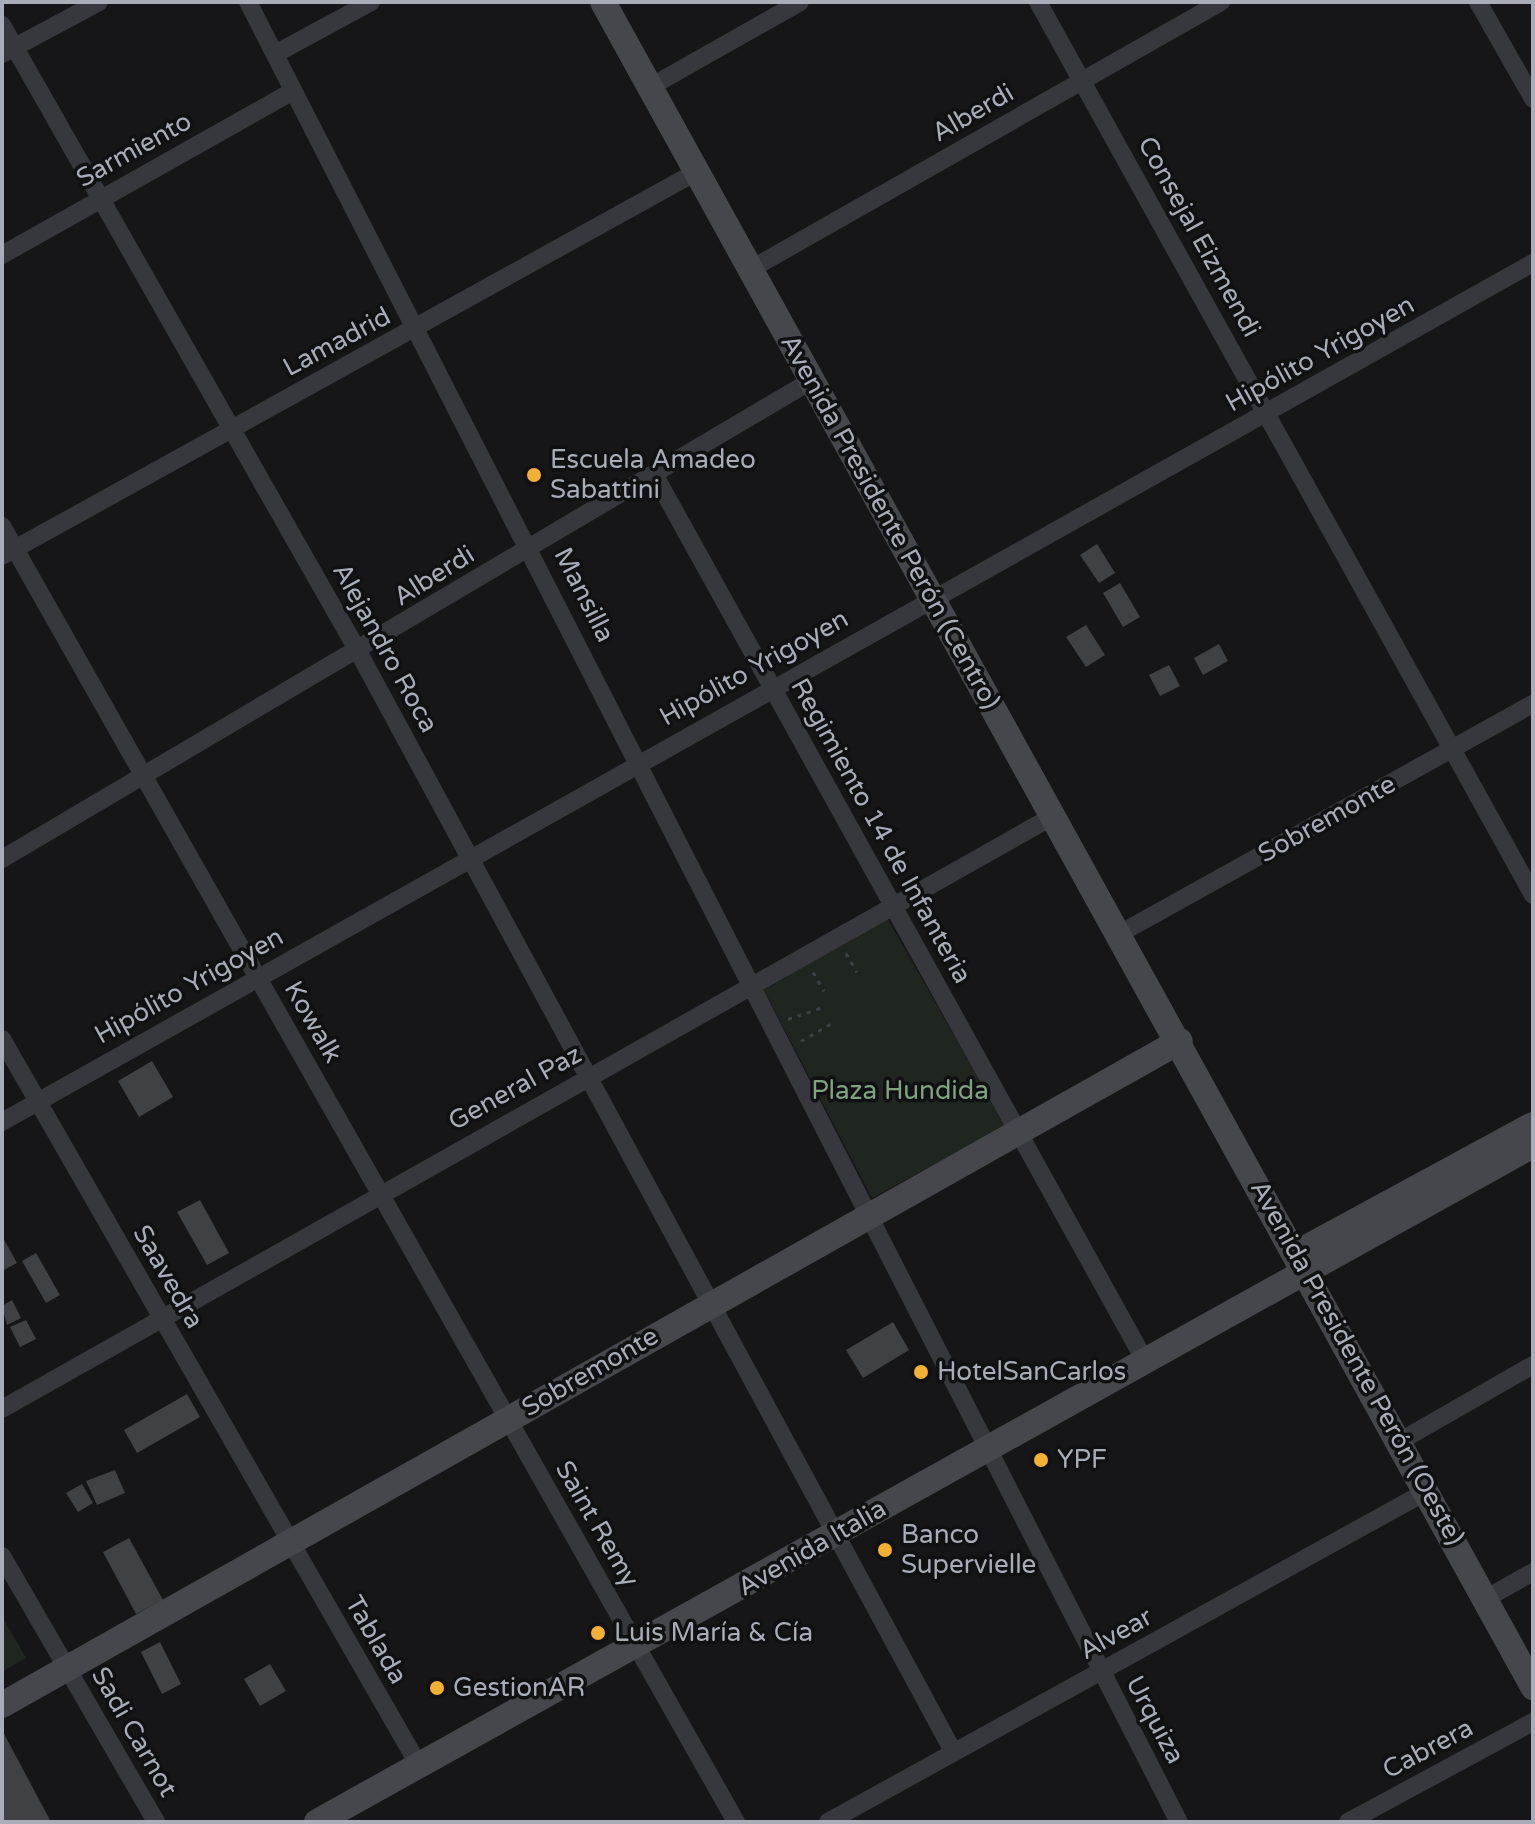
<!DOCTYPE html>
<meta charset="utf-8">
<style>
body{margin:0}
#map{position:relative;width:1535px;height:1824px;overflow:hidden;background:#161618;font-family:"Varela Round",sans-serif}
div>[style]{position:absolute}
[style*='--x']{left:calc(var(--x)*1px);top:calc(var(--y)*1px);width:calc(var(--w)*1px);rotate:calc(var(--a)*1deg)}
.green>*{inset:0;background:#1e261f}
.building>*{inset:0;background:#404145}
.path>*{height:3px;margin-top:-1.5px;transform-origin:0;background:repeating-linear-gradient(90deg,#3d3f44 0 4px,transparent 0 10px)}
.street>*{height:18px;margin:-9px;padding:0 9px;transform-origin:9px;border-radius:9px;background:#37383d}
.secondary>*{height:26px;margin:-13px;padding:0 13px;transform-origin:13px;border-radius:13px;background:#45474d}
.dots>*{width:22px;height:22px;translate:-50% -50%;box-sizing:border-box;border:4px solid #111113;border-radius:50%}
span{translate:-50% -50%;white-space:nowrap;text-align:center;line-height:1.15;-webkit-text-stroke:7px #111113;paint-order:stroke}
.street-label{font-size:26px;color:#a8adb8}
.poi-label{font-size:26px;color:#a8adb8}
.left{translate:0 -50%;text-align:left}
.park-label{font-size:26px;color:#7fa381}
.frame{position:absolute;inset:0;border:4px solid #a8adb8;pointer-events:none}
</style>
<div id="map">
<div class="green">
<div style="clip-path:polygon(887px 918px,1006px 1126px,872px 1198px,764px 990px)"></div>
<div style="clip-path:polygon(2px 1616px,26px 1658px,2px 1672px)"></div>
</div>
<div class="building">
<div style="clip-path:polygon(1097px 544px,1115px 573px,1099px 583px,1080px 555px)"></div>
<div style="clip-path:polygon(1120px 583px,1140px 617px,1123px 627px,1103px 593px)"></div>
<div style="clip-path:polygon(1086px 625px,1105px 655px,1086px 667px,1066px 637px)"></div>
<div style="clip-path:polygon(1219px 644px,1228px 661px,1203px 675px,1194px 658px)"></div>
<div style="clip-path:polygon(1169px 665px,1180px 686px,1160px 696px,1149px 675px)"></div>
<div style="clip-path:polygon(152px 1061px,173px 1097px,139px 1117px,118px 1081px)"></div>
<div style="clip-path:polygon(200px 1200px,229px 1253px,207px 1265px,177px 1212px)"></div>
<div style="clip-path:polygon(2px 1236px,17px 1263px,2px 1271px)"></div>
<div style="clip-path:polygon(36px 1253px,60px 1295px,46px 1303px,22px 1261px)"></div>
<div style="clip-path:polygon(12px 1300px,21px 1318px,7px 1325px,2px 1306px)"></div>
<div style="clip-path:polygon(26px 1320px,36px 1339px,20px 1347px,10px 1327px)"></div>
<div style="clip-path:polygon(893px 1322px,909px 1350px,863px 1378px,846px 1350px)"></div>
<div style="clip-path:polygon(187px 1394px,200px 1417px,137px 1453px,124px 1430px)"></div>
<div style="clip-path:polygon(115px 1470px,125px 1493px,97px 1505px,86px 1481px)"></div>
<div style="clip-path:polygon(82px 1484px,93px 1503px,78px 1512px,66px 1493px)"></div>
<div style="clip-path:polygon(129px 1538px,163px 1600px,136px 1614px,103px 1552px)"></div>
<div style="clip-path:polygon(160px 1642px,181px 1684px,162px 1694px,141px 1652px)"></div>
<div style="clip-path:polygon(270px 1664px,286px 1691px,260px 1706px,244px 1679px)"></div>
<div style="clip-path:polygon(2px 1730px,51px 1822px,2px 1822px)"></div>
</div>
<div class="path">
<div style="--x:846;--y:953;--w:22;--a:60"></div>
<div style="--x:813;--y:972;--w:22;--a:60"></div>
<div style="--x:788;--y:1019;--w:39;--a:-19"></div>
<div style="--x:801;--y:1041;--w:38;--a:-30"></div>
</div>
<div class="street">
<div style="--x:248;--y:2;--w:2044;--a:62.91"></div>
<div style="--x:1038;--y:2;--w:1021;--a:61"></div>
<div style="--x:1478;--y:2;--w:112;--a:60.4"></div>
<div style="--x:2;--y:25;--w:722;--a:60.38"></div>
<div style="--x:359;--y:653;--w:1248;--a:61.59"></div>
<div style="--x:2;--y:54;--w:110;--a:-28.2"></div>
<div style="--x:275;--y:54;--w:109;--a:-28.4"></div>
<div style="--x:650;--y:87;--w:172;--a:-29.5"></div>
<div style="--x:2;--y:255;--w:334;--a:-29.4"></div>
<div style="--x:751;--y:269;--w:541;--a:-29.6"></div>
<div style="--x:654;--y:474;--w:1012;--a:61.03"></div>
<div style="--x:2;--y:526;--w:1489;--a:60.47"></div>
<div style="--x:2;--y:556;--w:793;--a:-28.96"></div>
<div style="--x:2;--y:859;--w:937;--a:-30.59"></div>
<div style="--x:1121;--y:933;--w:471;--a:-29.1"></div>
<div style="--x:2;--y:1039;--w:836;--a:60.15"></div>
<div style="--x:2;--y:1122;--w:1756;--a:-29.3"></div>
<div style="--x:2;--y:1409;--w:1209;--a:-29.43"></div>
<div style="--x:1402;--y:1440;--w:151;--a:-29.8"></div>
<div style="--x:2;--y:1556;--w:307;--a:59.9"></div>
<div style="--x:1485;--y:1599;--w:55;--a:-29.4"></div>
<div style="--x:828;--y:1822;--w:687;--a:-28.92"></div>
<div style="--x:1348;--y:1822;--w:210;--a:-28.4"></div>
</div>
<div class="secondary">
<div style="--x:603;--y:2;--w:1925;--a:61.1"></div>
<div style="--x:1297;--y:1253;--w:268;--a:-28.5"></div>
<div style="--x:2;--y:1705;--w:1352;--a:-29.41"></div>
<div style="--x:317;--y:1822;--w:1392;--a:-29.11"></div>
</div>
<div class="dots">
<div style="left:534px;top:475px;background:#f2b134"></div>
<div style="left:921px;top:1372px;background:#f2b134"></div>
<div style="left:1041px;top:1460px;background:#f2b134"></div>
<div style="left:885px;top:1550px;background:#f2b134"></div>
<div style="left:598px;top:1633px;background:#f2b134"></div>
<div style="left:437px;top:1688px;background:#f2b134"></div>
</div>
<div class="street-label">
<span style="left:973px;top:113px;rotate:-30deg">Alberdi</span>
<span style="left:134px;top:150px;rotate:-29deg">Sarmiento</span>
<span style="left:1199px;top:237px;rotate:61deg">Consejal Eizmendi</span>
<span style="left:337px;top:342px;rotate:-28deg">Lamadrid</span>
<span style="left:1320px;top:354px;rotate:-29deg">Hipólito Yrigoyen</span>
<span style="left:890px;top:522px;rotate:61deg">Avenida Presidente Perón (Centro)</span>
<span style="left:434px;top:576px;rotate:-32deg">Alberdi</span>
<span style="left:584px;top:595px;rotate:63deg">Mansilla</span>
<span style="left:385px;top:648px;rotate:61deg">Alejandro Roca</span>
<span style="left:754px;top:668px;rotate:-29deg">Hipólito Yrigoyen</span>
<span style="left:1327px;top:819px;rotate:-29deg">Sobremonte</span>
<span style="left:881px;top:831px;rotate:61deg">Regimiento 14 de Infanteria</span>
<span style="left:189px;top:986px;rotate:-29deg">Hipólito Yrigoyen</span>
<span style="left:313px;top:1022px;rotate:60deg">Kowalk</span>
<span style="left:515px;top:1088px;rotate:-29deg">General Paz</span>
<span style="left:168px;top:1277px;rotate:60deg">Saavedra</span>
<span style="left:1357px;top:1363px;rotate:61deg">Avenida Presidente Perón (Oeste)</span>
<span style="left:590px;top:1372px;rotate:-30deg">Sobremonte</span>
<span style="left:597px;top:1524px;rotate:60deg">Saint Remy</span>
<span style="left:812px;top:1548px;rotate:-30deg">Avenida Italia</span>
<span style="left:1116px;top:1634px;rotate:-29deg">Alvear</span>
<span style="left:376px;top:1640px;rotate:60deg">Tablada</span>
<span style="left:1155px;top:1720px;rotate:62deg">Urquiza</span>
<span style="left:134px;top:1732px;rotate:60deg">Sadi Carnot</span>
<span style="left:1428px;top:1749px;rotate:-28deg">Cabrera</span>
</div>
<div class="poi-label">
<span class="left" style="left:550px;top:475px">Escuela Amadeo<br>Sabattini</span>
<span class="left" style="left:937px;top:1372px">HotelSanCarlos</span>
<span class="left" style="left:1057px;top:1460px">YPF</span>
<span class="left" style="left:901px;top:1550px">Banco<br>Supervielle</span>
<span class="left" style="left:614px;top:1633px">Luis María &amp; Cía</span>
<span class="left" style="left:453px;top:1688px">GestionAR</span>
</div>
<div class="park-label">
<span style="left:900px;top:1091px">Plaza Hundida</span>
</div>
<div class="frame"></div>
</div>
